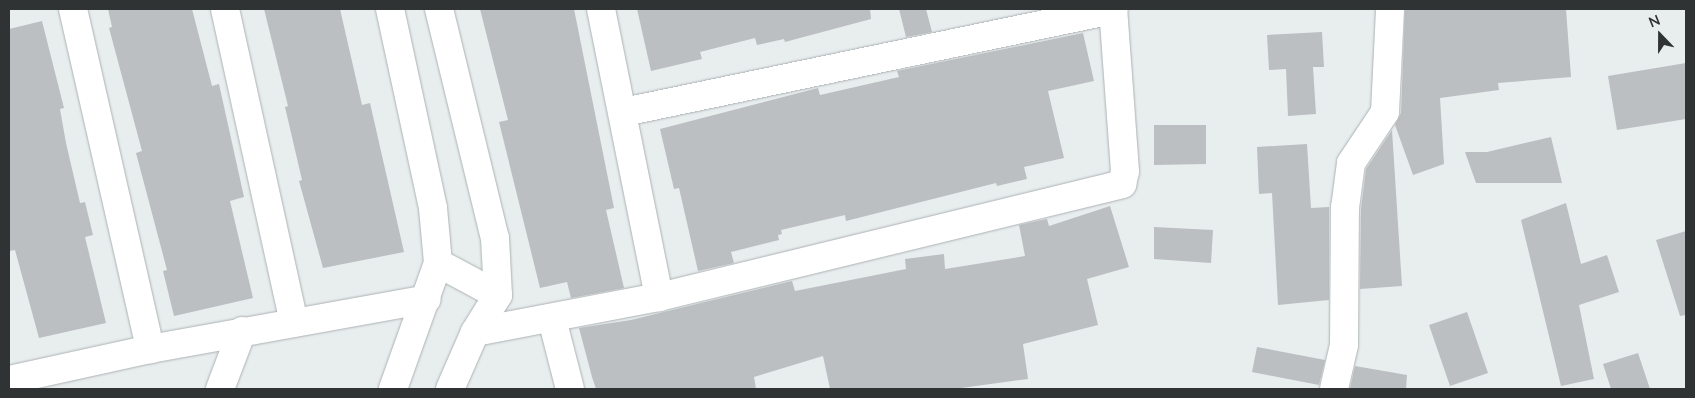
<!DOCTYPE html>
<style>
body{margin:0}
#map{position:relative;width:1695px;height:398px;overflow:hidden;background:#e8edee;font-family:Lato,sans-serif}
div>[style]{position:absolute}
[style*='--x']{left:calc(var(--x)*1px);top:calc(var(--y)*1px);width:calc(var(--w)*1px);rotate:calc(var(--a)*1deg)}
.building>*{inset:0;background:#bbbfc2}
.roads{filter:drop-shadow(0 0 1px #acb2b3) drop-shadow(0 0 1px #acb2b3)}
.minor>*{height:28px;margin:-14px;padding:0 14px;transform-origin:14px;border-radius:14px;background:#fff}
span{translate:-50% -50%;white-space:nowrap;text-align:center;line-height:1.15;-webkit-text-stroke:4px #e8edee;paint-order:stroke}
.frame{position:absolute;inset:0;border:10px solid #303333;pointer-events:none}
.north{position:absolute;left:1635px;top:10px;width:50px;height:50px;-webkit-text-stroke:4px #e8edee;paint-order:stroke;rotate:338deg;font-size:14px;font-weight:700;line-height:20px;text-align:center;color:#303333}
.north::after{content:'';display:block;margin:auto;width:18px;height:22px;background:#303333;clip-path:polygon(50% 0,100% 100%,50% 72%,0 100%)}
</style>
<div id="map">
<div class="building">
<div style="clip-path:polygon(108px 9px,192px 9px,212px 86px,219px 84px,244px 197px,230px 201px,253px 298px,174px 316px,163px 271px,167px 270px,136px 153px,142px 151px,109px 28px,112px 27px)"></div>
<div style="clip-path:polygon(264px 9px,340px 9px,362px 105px,370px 103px,404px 252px,323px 268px,299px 181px,302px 180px,285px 107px,288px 106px)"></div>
<div style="clip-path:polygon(480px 9px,574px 9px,614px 208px,606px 210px,624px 288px,571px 298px,567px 282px,540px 288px,499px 122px,508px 120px)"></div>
<div style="clip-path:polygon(637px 9px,870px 9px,871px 19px,785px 42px,784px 39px,757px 45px,755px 38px,700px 52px,702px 59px,651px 71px)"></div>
<div style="clip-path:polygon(899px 9px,926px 9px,932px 32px,906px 37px)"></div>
<div style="clip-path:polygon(1405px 9px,1566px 9px,1571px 77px,1498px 83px,1499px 90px,1440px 98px,1444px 164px,1413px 175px,1395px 125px,1401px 113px)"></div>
<div style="clip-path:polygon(42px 21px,64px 108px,60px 109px,66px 143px,80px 203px,85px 202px,93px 235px,85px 237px,106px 323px,39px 338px,15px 250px,9px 251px,9px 29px)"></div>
<div style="clip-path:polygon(1322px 32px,1324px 67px,1313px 67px,1316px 114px,1288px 116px,1286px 69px,1269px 70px,1267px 35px)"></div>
<div style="clip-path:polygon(1083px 33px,1094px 81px,1048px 91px,1064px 158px,1024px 167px,1027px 179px,997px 186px,996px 183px,846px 221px,845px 215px,781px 230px,782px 234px,778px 235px,779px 240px,731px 252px,734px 263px,698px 271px,679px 188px,674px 189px,660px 129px,818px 88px,820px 95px,899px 77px,897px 71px)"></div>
<div style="clip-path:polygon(1686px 63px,1686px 119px,1617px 130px,1608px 76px)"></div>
<div style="clip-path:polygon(1154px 125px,1206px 125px,1206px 164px,1154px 165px)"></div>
<div style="clip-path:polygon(1392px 130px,1402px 286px,1360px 289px,1361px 209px,1366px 169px)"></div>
<div style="clip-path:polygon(1551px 137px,1562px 183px,1476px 183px,1465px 152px,1487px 152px)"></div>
<div style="clip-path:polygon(1307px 144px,1311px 208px,1329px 207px,1329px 300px,1278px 305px,1272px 193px,1259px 194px,1257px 147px)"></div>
<div style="clip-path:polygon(1566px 203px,1581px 264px,1607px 255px,1619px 292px,1579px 305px,1594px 379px,1561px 386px,1521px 220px)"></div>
<div style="clip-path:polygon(1110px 206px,1129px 267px,1087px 279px,1098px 325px,1023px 344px,1028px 379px,954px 389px,830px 389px,823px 356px,754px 377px,756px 389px,596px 389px,592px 377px,579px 328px,631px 320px,792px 281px,795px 291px,906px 269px,905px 259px,944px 254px,945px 269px,1025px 256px,1019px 225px,1047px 219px,1049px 226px)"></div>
<div style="clip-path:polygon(1154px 227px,1213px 230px,1211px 263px,1154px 259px)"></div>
<div style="clip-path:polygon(1686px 231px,1686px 315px,1680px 316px,1656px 240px)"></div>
<div style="clip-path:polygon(1467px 312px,1488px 373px,1450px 386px,1429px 325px)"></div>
<div style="clip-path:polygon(1257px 347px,1325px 360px,1319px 385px,1252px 372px)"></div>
<div style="clip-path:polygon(1638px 353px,1650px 389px,1611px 389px,1603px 364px)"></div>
<div style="clip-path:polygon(1355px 366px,1407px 375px,1406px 389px,1350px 389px)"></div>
</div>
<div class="roads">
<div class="minor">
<div style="--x:73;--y:9;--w:349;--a:77.2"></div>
<div style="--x:225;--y:9;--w:321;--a:77.6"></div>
<div style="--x:390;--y:9;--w:204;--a:77.8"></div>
<div style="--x:433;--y:208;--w:55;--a:84.8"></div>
<div style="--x:438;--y:263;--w:134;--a:109.7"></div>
<div style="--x:439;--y:9;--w:236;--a:76.3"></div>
<div style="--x:495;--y:238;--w:57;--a:87"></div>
<div style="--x:498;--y:295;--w:44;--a:121.9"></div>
<div style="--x:475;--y:332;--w:62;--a:113.7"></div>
<div style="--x:601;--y:9;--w:294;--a:78.6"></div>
<div style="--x:624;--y:112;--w:500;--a:-11.8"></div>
<div style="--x:438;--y:263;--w:68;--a:28.1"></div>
<div style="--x:552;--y:319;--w:72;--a:75.6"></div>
<div style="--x:475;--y:332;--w:187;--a:-10.8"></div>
<div style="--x:659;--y:297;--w:477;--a:-13.7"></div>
<div style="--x:1122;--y:184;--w:13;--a:-77"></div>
<div style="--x:1125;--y:171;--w:162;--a:-94.2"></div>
<div style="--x:9;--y:380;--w:144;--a:-12.4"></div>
<div style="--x:150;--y:349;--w:281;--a:-10.2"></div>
<div style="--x:220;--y:389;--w:62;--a:-69.2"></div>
<div style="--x:1334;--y:389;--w:45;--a:-77.2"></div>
<div style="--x:1344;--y:345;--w:137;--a:-89.6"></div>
<div style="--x:1345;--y:208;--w:45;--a:-82.4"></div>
<div style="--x:1351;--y:163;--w:61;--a:-56.3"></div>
<div style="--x:1385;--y:112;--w:103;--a:-87.2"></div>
</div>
</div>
<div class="frame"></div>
<div class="north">N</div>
</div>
